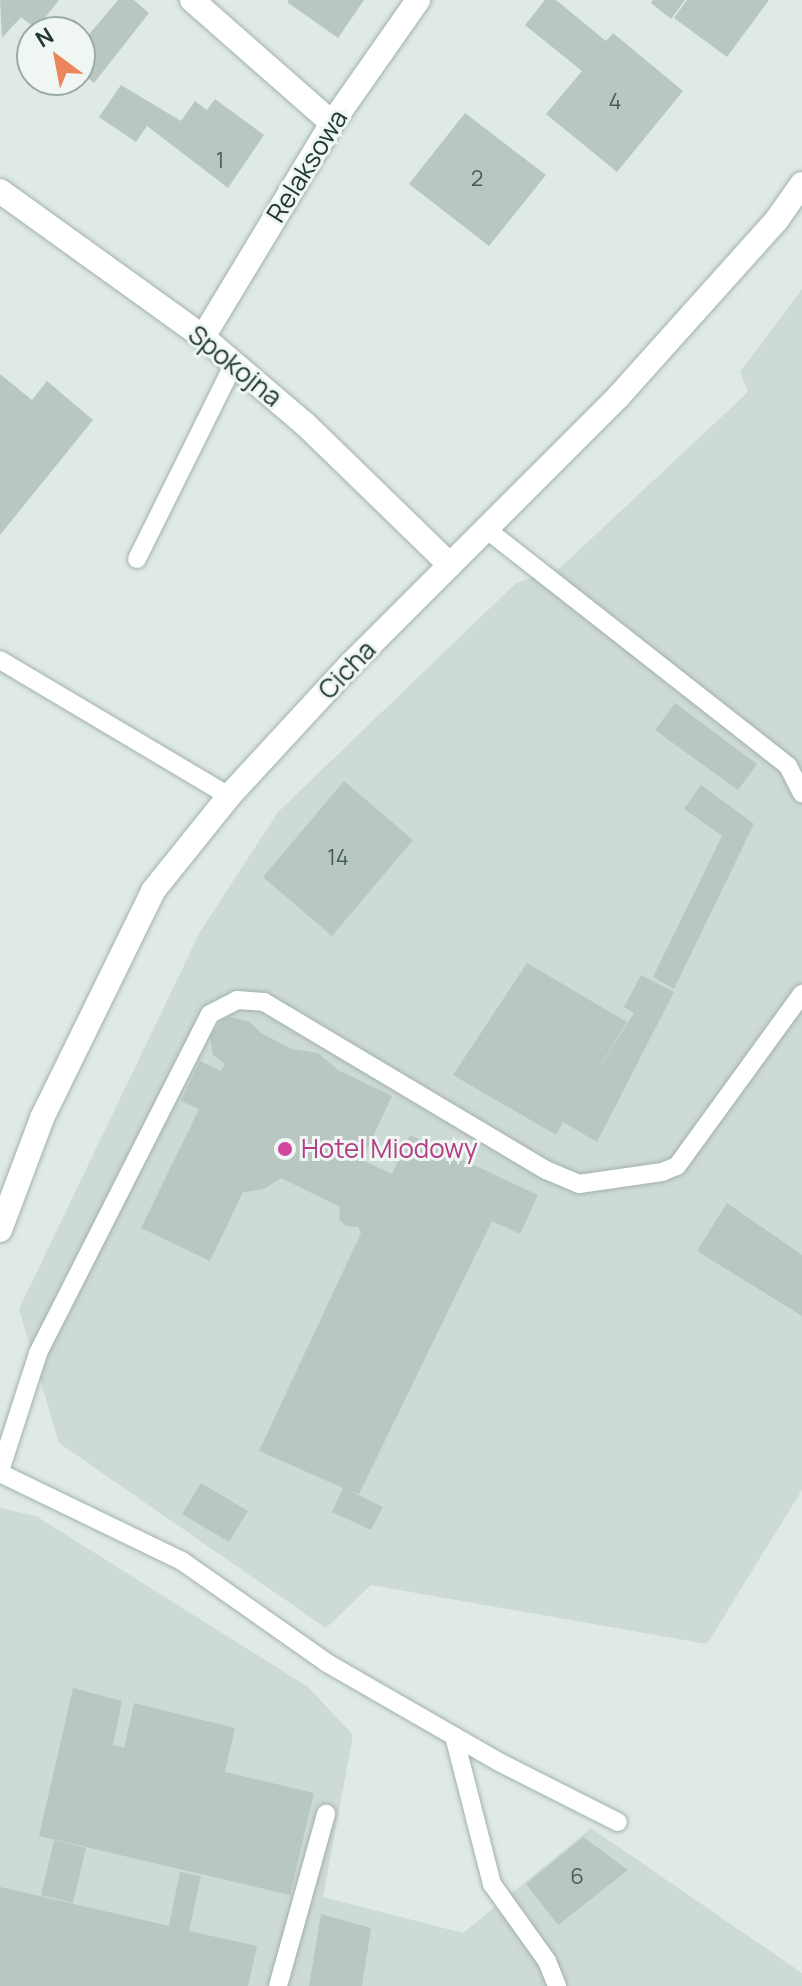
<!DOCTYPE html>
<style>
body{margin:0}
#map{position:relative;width:802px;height:1986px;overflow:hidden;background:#dfeae6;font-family:Manrope,sans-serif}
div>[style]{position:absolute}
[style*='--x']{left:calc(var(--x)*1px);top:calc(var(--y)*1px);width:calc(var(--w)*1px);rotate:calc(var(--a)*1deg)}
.built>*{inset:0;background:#cedad5}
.building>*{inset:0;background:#b8c7c2}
.roads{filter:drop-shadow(0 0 2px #a2b1ad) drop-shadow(0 0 2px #a2b1ad)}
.lane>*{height:18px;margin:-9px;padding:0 9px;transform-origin:9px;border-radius:9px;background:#fff}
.street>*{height:24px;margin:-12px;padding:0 12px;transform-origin:12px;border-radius:12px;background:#fff}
.secondary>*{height:24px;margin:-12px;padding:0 12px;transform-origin:12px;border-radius:12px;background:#fff}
.dots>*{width:22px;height:22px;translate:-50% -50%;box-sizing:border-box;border:4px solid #f0f7f3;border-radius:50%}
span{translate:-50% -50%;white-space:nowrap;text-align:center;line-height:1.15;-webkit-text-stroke:6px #f0f7f3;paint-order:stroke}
.number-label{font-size:22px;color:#475c58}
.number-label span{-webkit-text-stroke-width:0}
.street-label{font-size:26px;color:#213934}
.hotel-label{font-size:26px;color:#b23c85}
.left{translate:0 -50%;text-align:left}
.north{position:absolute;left:16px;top:16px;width:80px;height:80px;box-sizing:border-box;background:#f0f7f3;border:2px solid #9daba7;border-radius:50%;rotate:328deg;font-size:22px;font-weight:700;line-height:32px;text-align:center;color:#213934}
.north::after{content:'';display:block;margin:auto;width:28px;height:36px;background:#ec845c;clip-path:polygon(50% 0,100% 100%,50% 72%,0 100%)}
</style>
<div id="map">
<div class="built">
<div style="clip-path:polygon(802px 289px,802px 1490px,707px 1644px,371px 1585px,326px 1628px,59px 1443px,19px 1309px,200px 932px,278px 812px,516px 583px,560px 568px,748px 392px,740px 372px)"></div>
<div style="clip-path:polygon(0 1508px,36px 1516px,308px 1687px,353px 1735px,323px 1897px,463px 1933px,591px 1828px,802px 1973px,802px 1986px,0 1986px)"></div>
</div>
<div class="building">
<div style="clip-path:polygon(0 0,59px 0,36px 29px,21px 17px,2px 38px)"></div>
<div style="clip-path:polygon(118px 0,134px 0,149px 13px,94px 83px,80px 71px,80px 45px)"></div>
<div style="clip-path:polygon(289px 0,364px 0,338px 38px,287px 2px)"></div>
<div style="clip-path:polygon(545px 0,556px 0,606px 41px,613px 33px,683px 91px,617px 172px,546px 114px,582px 71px,525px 25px)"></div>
<div style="clip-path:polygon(653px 0,685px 0,671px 19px,651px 3px)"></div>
<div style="clip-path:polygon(687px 0,769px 0,727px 57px,674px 18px)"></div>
<div style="clip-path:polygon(121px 85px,181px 121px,195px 101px,207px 110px,215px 99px,264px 135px,228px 188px,147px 126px,136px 142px,99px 117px)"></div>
<div style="clip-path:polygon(465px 113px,546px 175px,489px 246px,409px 184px)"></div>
<div style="clip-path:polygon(0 374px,32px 400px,47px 381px,93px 420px,0 535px)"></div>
<div style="clip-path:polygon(675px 703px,757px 764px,738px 790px,655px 730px)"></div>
<div style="clip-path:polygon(344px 781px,413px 840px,332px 936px,263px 877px)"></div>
<div style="clip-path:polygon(701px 785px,754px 824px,674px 989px,653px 977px,722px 836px,684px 809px)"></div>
<div style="clip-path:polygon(527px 963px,627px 1022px,585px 1090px,634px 1013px,624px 1007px,641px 975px,674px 992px,597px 1142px,563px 1122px,556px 1135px,453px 1075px)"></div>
<div style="clip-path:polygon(231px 1017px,250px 1022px,261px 1033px,292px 1049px,318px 1053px,338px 1070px,392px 1096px,362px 1160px,392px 1174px,410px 1135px,538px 1195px,520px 1234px,492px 1221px,359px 1494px,348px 1490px,383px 1507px,371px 1530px,332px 1512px,343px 1488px,259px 1451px,361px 1233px,358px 1227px,346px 1226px,339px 1219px,340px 1207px,281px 1178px,264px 1189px,243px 1192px,210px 1261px,141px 1228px,199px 1109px,181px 1101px,200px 1061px,221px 1071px,225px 1064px,213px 1055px,210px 1036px,222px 1020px)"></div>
<div style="clip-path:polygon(727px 1203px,802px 1255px,802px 1316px,697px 1251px)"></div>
<div style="clip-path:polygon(201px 1483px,248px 1511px,229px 1542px,182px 1514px)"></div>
<div style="clip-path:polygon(73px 1688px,122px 1701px,113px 1745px,124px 1748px,134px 1703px,235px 1728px,225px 1772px,314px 1793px,290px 1895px,39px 1836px)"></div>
<div style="clip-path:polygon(583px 1837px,628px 1870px,558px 1925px,526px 1884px)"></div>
<div style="clip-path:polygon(54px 1840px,86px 1848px,73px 1903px,41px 1895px)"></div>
<div style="clip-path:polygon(180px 1872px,201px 1876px,189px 1931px,257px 1946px,248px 1986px,0 1986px,0 1887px,169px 1926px)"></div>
<div style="clip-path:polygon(321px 1914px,371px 1928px,362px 1986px,309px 1986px)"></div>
</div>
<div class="roads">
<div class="lane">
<div style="--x:486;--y:529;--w:384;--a:38.1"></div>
<div style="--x:788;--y:766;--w:31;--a:63"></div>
<div style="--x:137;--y:559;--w:218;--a:-63.6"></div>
<div style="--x:0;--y:660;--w:266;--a:30.7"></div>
<div style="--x:0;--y:1471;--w:124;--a:-72.1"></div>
<div style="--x:38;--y:1353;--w:380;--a:-63.1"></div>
<div style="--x:210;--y:1014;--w:30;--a:-27"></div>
<div style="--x:237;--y:1000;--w:27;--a:4"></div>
<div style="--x:264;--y:1002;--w:328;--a:30.8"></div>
<div style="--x:546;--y:1170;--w:36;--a:23"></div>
<div style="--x:579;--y:1184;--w:84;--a:-8.2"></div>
<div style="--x:662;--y:1172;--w:16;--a:-22"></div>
<div style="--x:677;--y:1166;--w:213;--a:-54"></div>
<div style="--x:0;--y:1473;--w:202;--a:25.8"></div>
<div style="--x:182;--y:1561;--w:177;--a:35.1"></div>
<div style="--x:327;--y:1663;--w:198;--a:29.9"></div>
<div style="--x:499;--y:1762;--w:133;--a:26.8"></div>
<div style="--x:454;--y:1736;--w:153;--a:75.6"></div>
<div style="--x:492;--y:1884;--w:95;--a:54.5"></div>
<div style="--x:547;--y:1961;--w:27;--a:68"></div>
<div style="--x:278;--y:1986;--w:179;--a:-74.4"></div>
</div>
<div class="street">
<div style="--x:192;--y:0;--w:186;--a:41.3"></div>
<div style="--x:0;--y:191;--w:250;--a:35.7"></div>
<div style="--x:203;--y:337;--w:134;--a:40.5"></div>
<div style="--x:305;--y:424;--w:202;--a:44.2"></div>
<div style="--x:203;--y:337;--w:250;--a:-58.9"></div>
<div style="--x:332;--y:123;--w:150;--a:-55"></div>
</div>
<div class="secondary">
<div style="--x:0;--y:1230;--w:120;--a:-69.4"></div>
<div style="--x:42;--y:1118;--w:253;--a:-63.9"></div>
<div style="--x:153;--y:891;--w:122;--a:-51.3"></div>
<div style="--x:229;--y:796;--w:180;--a:-47.3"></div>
<div style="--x:351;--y:664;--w:378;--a:-45"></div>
<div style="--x:618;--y:397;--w:237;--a:-48.1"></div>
<div style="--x:776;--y:221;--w:45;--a:-54.9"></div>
</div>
</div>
<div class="dots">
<div style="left:285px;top:1149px;background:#d1479c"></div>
</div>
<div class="number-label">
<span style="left:615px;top:102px">4</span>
<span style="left:220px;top:161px">1</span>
<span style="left:477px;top:179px">2</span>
<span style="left:338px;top:858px">14</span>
<span style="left:577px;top:1877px">6</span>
</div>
<div class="street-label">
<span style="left:307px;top:166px;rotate:-58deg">Relaksowa</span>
<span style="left:235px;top:366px;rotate:39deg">Spokojna</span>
<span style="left:347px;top:670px;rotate:-46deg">Cicha</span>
</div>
<div class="hotel-label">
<span class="left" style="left:301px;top:1149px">Hotel Miodowy</span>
</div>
<div class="north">N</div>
</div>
